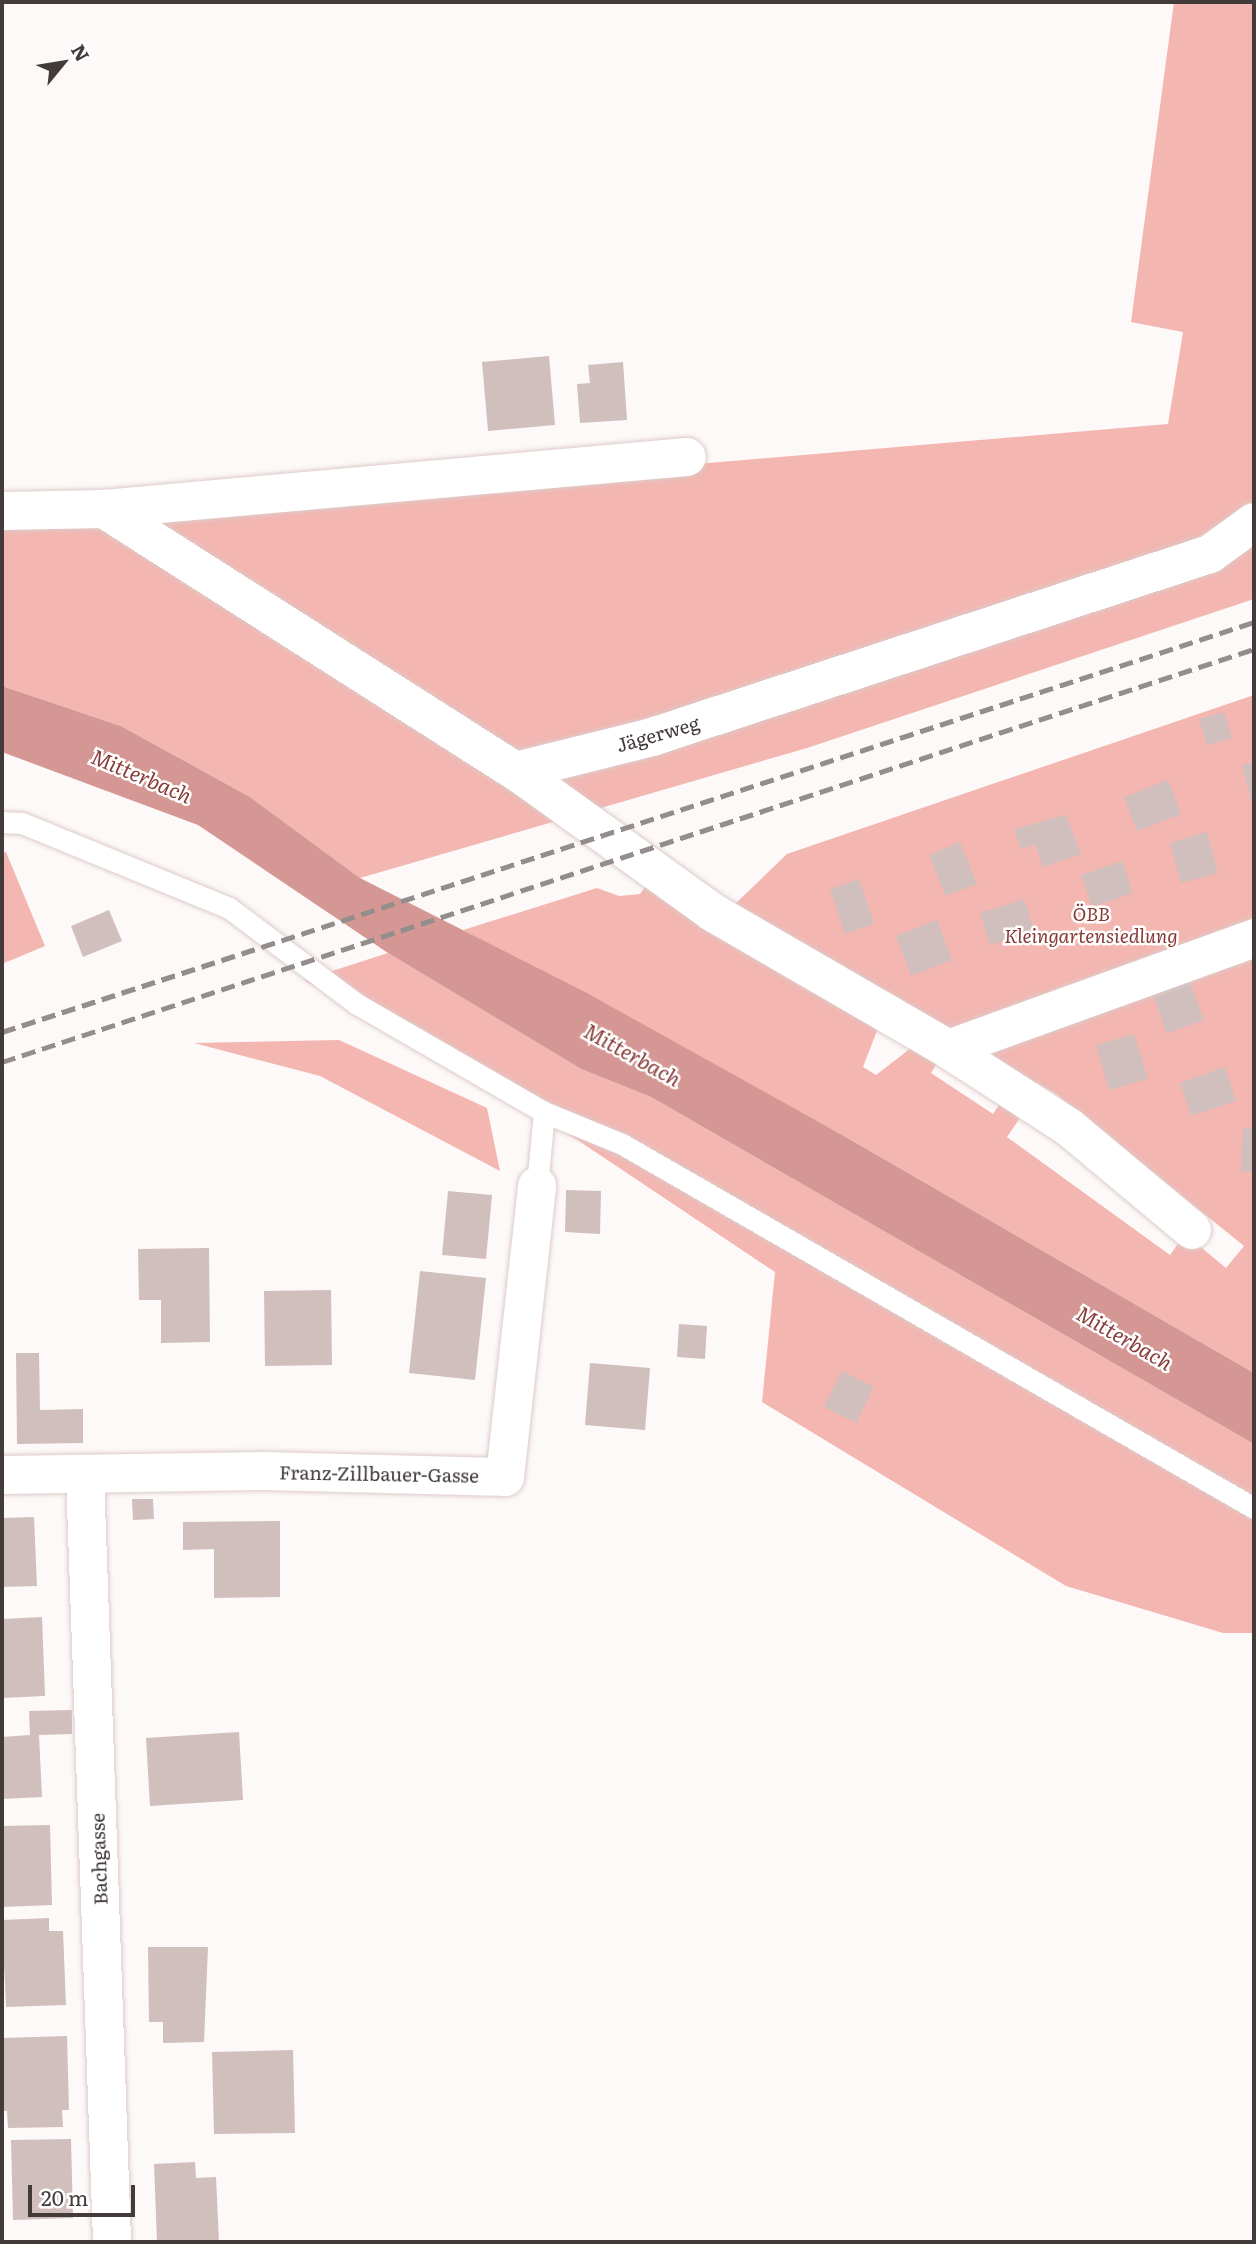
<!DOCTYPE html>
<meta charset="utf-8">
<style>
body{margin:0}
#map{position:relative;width:1256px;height:2244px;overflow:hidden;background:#fdf9f9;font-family:Literata,serif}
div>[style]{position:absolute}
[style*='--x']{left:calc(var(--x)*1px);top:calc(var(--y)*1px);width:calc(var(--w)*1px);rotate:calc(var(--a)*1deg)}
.green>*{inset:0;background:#f3b6b1}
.water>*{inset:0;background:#d59793}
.building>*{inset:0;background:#d1bfbd}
.roads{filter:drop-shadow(0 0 2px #ddcbc9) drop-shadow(0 0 2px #ddcbc9)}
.service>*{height:21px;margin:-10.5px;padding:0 10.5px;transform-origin:10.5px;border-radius:10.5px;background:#fff}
.minor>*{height:38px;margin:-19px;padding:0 19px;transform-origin:19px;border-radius:19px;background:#fff}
.rail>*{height:5px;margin-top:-2.5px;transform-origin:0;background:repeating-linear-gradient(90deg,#938d8c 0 14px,transparent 0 21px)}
span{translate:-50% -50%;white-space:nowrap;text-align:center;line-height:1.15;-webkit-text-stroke:5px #fff;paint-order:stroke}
.street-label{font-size:19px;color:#423b3a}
.park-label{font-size:19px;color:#863a38;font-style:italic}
.water-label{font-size:21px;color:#883c3a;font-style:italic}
.frame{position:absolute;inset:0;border:4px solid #423b3a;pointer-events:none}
.north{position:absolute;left:28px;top:28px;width:70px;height:70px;-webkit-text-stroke:5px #fff;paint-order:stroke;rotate:60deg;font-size:19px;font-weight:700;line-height:28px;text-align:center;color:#423b3a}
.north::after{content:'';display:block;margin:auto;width:24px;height:32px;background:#423b3a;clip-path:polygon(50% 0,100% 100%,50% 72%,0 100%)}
.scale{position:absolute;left:28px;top:2185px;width:107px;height:32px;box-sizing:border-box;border:4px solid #423b3a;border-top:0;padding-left:9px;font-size:21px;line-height:24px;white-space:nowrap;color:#423b3a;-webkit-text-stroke:5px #fff;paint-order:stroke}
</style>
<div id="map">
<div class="green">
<div style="clip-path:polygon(1174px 2px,1254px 2px,1254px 599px,807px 748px,360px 878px,250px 797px,121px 726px,2px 686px,2px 523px,1168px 424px,1183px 332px,1131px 322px)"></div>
<div style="clip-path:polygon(1254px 695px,1254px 1373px,844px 1136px,463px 930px,597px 888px,619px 896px,640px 894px,650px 880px,880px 1023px,863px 1067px,876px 1075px,915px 1045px,942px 1055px,931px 1073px,993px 1114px,1005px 1096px,1026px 1109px,1007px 1137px,1170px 1255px,1185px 1234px,1226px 1268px,1244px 1246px,1056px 1094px,733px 906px,787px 854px)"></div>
<div style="clip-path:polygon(6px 852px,45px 946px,2px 964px,2px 853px)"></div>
<div style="clip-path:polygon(388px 953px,581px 1069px,651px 1097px,1254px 1444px,1254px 1633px,1223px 1633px,1066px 1586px,762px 1402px,775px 1272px,576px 1139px,304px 980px)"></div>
<div style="clip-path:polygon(339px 1040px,487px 1108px,500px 1171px,320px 1076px,194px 1043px)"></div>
</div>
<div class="water">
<div style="clip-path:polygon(2px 686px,121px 726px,250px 797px,360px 878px,585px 992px,844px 1136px,1254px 1373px,1254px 1444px,651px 1097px,581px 1069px,388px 953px,198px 825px,2px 752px)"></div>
</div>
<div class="building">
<div style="clip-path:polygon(549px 356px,555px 425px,488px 431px,482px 362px)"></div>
<div style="clip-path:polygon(623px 362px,627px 420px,580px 423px,577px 384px,590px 383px,588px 365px)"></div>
<div style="clip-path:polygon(1224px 712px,1232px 738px,1207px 745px,1199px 719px)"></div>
<div style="clip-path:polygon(1254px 762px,1254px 800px,1251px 801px,1242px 765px)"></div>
<div style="clip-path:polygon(1168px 780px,1181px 814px,1137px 831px,1124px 797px)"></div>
<div style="clip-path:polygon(1066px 815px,1081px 854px,1043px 867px,1035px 844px,1021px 849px,1014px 829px)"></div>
<div style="clip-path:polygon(1207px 832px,1218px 873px,1181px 883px,1170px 843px)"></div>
<div style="clip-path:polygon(960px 842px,977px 884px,946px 896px,929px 855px)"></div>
<div style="clip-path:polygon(1122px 861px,1133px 893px,1092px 907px,1081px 875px)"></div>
<div style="clip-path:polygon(859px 879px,874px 924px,845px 934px,830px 889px)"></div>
<div style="clip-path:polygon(1024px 899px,1034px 930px,990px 945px,980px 913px)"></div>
<div style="clip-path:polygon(109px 910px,122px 941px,83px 957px,71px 926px)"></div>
<div style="clip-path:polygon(937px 920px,952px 960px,911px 976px,896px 936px)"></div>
<div style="clip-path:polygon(1188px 977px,1204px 1020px,1167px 1033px,1151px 990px)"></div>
<div style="clip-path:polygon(1134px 1034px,1148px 1079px,1109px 1090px,1096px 1045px)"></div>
<div style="clip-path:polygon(1225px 1067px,1236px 1101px,1191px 1116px,1180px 1083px)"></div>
<div style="clip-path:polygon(1243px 1128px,1254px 1129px,1254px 1172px,1241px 1171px)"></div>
<div style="clip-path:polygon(566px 1190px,601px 1191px,600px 1234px,565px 1232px)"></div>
<div style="clip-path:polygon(448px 1191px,492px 1195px,486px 1259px,442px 1255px)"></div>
<div style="clip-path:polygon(209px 1248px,210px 1342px,161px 1343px,161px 1300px,139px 1300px,138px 1249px)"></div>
<div style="clip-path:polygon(420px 1271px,486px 1278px,475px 1380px,409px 1373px)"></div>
<div style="clip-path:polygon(331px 1290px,332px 1365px,265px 1366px,264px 1291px)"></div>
<div style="clip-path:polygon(679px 1324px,707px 1326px,705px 1359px,677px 1357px)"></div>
<div style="clip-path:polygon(16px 1353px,39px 1353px,40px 1410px,83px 1409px,83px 1443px,17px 1444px)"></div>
<div style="clip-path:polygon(590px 1363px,650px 1368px,645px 1430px,585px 1425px)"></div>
<div style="clip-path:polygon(842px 1371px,874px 1387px,856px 1423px,824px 1407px)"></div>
<div style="clip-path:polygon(132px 1499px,153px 1499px,154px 1519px,133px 1520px)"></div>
<div style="clip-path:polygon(34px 1517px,37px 1586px,2px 1587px,2px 1518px)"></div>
<div style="clip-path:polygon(280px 1521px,280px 1597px,214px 1598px,214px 1549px,183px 1550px,183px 1522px)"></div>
<div style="clip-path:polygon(42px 1617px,45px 1696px,2px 1698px,2px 1619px)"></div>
<div style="clip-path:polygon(72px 1710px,72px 1734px,39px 1735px,42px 1797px,2px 1799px,2px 1737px,30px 1735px,29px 1711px)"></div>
<div style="clip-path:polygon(239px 1732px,243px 1800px,150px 1806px,146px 1738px)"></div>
<div style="clip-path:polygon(50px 1825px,52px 1905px,2px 1907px,2px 1826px)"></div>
<div style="clip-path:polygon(49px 1918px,49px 1931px,63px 1931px,66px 2005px,6px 2007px,2px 1920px)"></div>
<div style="clip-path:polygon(148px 1947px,208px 1947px,204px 2042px,163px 2043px,163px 2022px,149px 2022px)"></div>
<div style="clip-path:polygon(67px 2036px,69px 2110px,62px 2110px,63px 2127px,8px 2128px,7px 2111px,2px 2111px,2px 2038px)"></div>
<div style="clip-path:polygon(293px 2050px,295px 2133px,214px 2134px,212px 2052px)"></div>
<div style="clip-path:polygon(71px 2139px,73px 2218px,13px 2220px,11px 2140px)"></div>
<div style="clip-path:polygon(195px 2162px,196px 2178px,216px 2177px,219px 2242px,157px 2242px,154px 2164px)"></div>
</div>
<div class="roads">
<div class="service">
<div style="--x:2;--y:822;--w:20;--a:3"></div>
<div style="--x:22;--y:823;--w:224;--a:22.3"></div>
<div style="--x:229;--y:908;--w:160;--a:36.9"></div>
<div style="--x:357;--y:1004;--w:216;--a:30"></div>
<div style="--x:544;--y:1112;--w:84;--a:22.3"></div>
<div style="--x:622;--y:1144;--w:729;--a:29.94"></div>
<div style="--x:537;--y:1186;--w:74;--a:-84.6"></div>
</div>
<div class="minor">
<div style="--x:104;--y:509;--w:585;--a:-5.1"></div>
<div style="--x:2;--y:511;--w:102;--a:-1.1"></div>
<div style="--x:104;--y:509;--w:488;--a:32.5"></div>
<div style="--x:516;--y:771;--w:241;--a:35.7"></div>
<div style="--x:712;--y:912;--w:273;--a:30.1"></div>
<div style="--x:948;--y:1049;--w:145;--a:32.9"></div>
<div style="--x:1070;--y:1128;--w:159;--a:39.9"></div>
<div style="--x:516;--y:771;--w:140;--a:-14"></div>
<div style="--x:652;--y:737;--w:587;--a:-18.16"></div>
<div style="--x:1210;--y:554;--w:54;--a:-36"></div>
<div style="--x:948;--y:1049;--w:326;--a:-19.9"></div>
<div style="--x:2;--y:1475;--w:261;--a:-0.9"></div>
<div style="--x:263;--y:1471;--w:242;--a:1.4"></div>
<div style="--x:505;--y:1477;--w:293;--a:-83.7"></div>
<div style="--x:85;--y:1475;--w:767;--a:87.98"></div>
</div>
</div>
<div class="rail">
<div style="--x:2;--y:1032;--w:1317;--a:-18.13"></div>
<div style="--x:2;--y:1062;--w:1318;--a:-18.26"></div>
</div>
<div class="street-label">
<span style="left:658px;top:734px;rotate:-16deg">Jägerweg</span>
<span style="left:379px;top:1474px;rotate:1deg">Franz-Zillbauer-Gasse</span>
<span style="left:99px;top:1859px;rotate:-92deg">Bachgasse</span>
</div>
<div class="park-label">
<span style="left:1091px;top:925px">ÖBB<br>Kleingartensiedlung</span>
</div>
<div class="water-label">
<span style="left:142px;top:775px;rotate:23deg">Mitterbach</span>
<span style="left:633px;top:1054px;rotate:29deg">Mitterbach</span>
<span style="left:1125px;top:1337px;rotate:30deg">Mitterbach</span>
</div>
<div class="frame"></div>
<div class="north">N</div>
<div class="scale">20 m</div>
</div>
